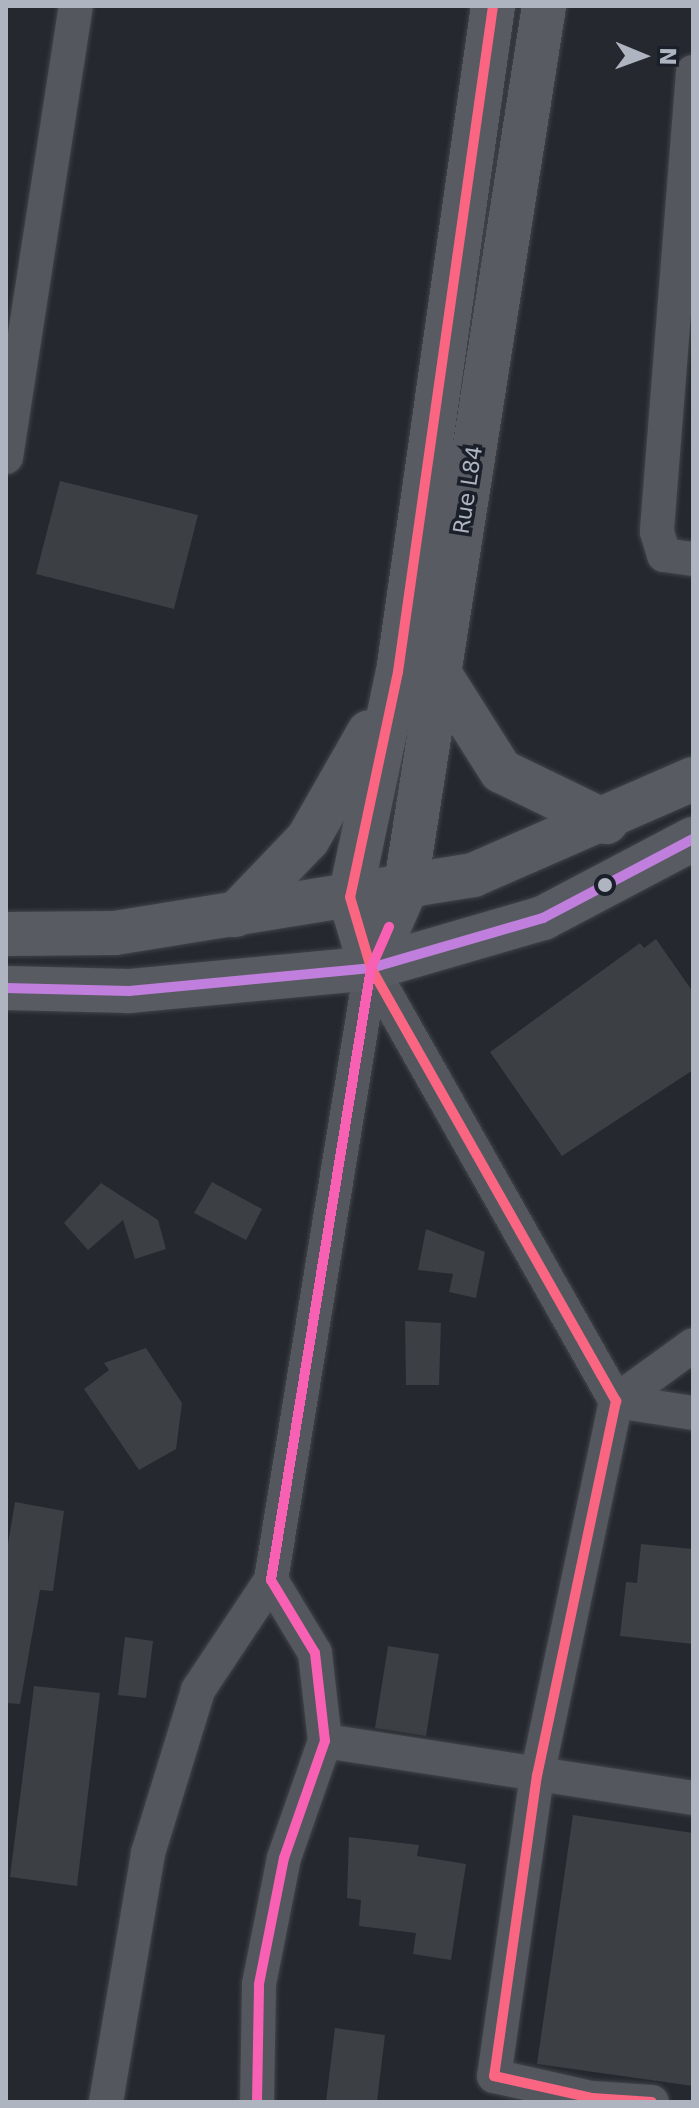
<!DOCTYPE html>
<style>
body{margin:0}
#map{position:relative;width:699px;height:2108px;overflow:hidden;background:#25292f;font-family:"DejaVu Sans",sans-serif}
div>[style]{position:absolute}
[style*='--x']{left:calc(var(--x)*1px);top:calc(var(--y)*1px);width:calc(var(--w)*1px);rotate:calc(var(--a)*1deg)}
.building>*{inset:0;background:#3c3f44}
.roads{filter:drop-shadow(0 0 2px #414448) drop-shadow(0 0 2px #414448)}
.street>*{height:34px;margin:-17px;padding:0 17px;transform-origin:17px;border-radius:17px;background:#54575e}
.secondary>*{height:44px;margin:-22px;padding:0 22px;transform-origin:22px;border-radius:22px;background:#585c62}
.bus-1>*{height:10px;margin:-5px;padding:0 5px;transform-origin:5px;border-radius:5px;background:#c07fdc}
.bus-2>*{height:10px;margin:-5px;padding:0 5px;transform-origin:5px;border-radius:5px;background:#fa6682}
.bus-3>*{height:10px;margin:-5px;padding:0 5px;transform-origin:5px;border-radius:5px;background:#f860b3}
.dots>*{width:22px;height:22px;translate:-50% -50%;box-sizing:border-box;border:4px solid #1a1f29;border-radius:50%}
span{translate:-50% -50%;white-space:nowrap;text-align:center;line-height:1.15;-webkit-text-stroke:7px #1a1f29;paint-order:stroke}
.street-label{font-size:22px;color:#aeb5c1}
.frame{position:absolute;inset:0;border:8px solid #aeb5c1;pointer-events:none}
.north{position:absolute;left:603px;top:16px;width:80px;height:80px;-webkit-text-stroke:6px #1a1f29;paint-order:stroke;rotate:91deg;font-size:22px;font-weight:700;line-height:32px;text-align:center;color:#aeb5c1}
.north::after{content:'';display:block;margin:auto;width:28px;height:36px;background:#aeb5c1;clip-path:polygon(50% 0,100% 100%,50% 72%,0 100%)}
</style>
<div id="map">
<div class="building">
<div style="clip-path:polygon(60px 481px,198px 515px,174px 609px,36px 574px)"></div>
<div style="clip-path:polygon(656px 939px,693px 992px,693px 1070px,562px 1156px,490px 1052px,640px 943px,644px 948px)"></div>
<div style="clip-path:polygon(212px 1182px,262px 1209px,246px 1240px,194px 1213px)"></div>
<div style="clip-path:polygon(101px 1183px,158px 1220px,166px 1249px,135px 1259px,123px 1220px,88px 1250px,64px 1223px)"></div>
<div style="clip-path:polygon(426px 1229px,485px 1252px,476px 1298px,449px 1292px,453px 1274px,418px 1270px)"></div>
<div style="clip-path:polygon(405px 1321px,441px 1323px,439px 1385px,406px 1385px)"></div>
<div style="clip-path:polygon(146px 1348px,182px 1403px,176px 1449px,139px 1470px,84px 1389px,109px 1370px,104px 1363px)"></div>
<div style="clip-path:polygon(15px 1502px,64px 1511px,53px 1591px,40px 1590px,20px 1704px,6px 1703px,6px 1556px)"></div>
<div style="clip-path:polygon(641px 1544px,693px 1549px,693px 1644px,620px 1636px,626px 1582px,637px 1583px)"></div>
<div style="clip-path:polygon(125px 1637px,153px 1641px,146px 1698px,118px 1695px)"></div>
<div style="clip-path:polygon(388px 1646px,439px 1654px,426px 1736px,375px 1728px)"></div>
<div style="clip-path:polygon(34px 1686px,100px 1693px,77px 1886px,10px 1877px)"></div>
<div style="clip-path:polygon(573px 1815px,693px 1833px,693px 2086px,537px 2064px)"></div>
<div style="clip-path:polygon(349px 1837px,419px 1845px,417px 1856px,466px 1864px,451px 1960px,413px 1954px,416px 1933px,359px 1926px,361px 1900px,347px 1898px)"></div>
<div style="clip-path:polygon(335px 2028px,385px 2035px,377px 2102px,326px 2102px)"></div>
</div>
<div class="roads">
<div class="street">
<div style="--x:693;--y:72;--w:461;--a:94.5"></div>
<div style="--x:657;--y:532;--w:24;--a:73"></div>
<div style="--x:664;--y:555;--w:29;--a:8"></div>
<div style="--x:6;--y:457;--w:456;--a:-81.2"></div>
<div style="--x:371;--y:968;--w:498;--a:60.5"></div>
<div style="--x:616;--y:1401;--w:382;--a:101.9"></div>
<div style="--x:537;--y:1775;--w:304;--a:98.1"></div>
<div style="--x:494;--y:2076;--w:100;--a:12.7"></div>
<div style="--x:592;--y:2098;--w:60;--a:3.8"></div>
<div style="--x:616;--y:1401;--w:95;--a:-36"></div>
<div style="--x:616;--y:1401;--w:78;--a:8.9"></div>
<div style="--x:325;--y:1741;--w:372;--a:8.8"></div>
<div style="--x:106;--y:2102;--w:253;--a:-80.4"></div>
<div style="--x:148;--y:1853;--w:170;--a:-72.9"></div>
<div style="--x:198;--y:1690;--w:132;--a:-56.4"></div>
<div style="--x:257;--y:2102;--w:118;--a:-89"></div>
<div style="--x:259;--y:1984;--w:128;--a:-78.8"></div>
<div style="--x:284;--y:1858;--w:124;--a:-70.7"></div>
<div style="--x:325;--y:1741;--w:89;--a:-96.5"></div>
<div style="--x:315;--y:1653;--w:85;--a:-121.1"></div>
<div style="--x:271;--y:1580;--w:620;--a:-80.72"></div>
</div>
<div class="secondary">
<div style="--x:439;--y:673;--w:116;--a:57.7"></div>
<div style="--x:501;--y:771;--w:117;--a:25.9"></div>
<div style="--x:235;--y:915;--w:105;--a:-46.2"></div>
<div style="--x:308;--y:839;--w:123;--a:-60.3"></div>
<div style="--x:6;--y:934;--w:109;--a:-0.5"></div>
<div style="--x:115;--y:933;--w:363;--a:-9.2"></div>
<div style="--x:473;--y:875;--w:240;--a:-23.6"></div>
<div style="--x:371;--y:968;--w:85;--a:-66.4"></div>
<div style="--x:405;--y:890;--w:895;--a:-81.06"></div>
<div style="--x:371;--y:968;--w:74;--a:-106.5"></div>
<div style="--x:350;--y:897;--w:230;--a:-78"></div>
<div style="--x:398;--y:672;--w:673;--a:-81.88"></div>
<div style="--x:6;--y:988;--w:123;--a:1.4"></div>
<div style="--x:129;--y:991;--w:243;--a:-5.4"></div>
<div style="--x:371;--y:968;--w:179;--a:-16.2"></div>
<div style="--x:543;--y:918;--w:170;--a:-27.8"></div>
</div>
</div>
<div class="bus-1">
<div style="--x:6;--y:988;--w:123;--a:1.4"></div>
<div style="--x:129;--y:991;--w:243;--a:-5.4"></div>
<div style="--x:371;--y:968;--w:179;--a:-16.2"></div>
<div style="--x:543;--y:918;--w:170;--a:-27.8"></div>
</div>
<div class="bus-2">
<div style="--x:493;--y:6;--w:673;--a:98.12"></div>
<div style="--x:398;--y:672;--w:230;--a:102"></div>
<div style="--x:350;--y:897;--w:74;--a:73.5"></div>
<div style="--x:371;--y:968;--w:498;--a:60.5"></div>
<div style="--x:616;--y:1401;--w:382;--a:101.9"></div>
<div style="--x:537;--y:1775;--w:304;--a:98.1"></div>
<div style="--x:494;--y:2076;--w:100;--a:12.7"></div>
<div style="--x:592;--y:2098;--w:60;--a:3.8"></div>
</div>
<div class="bus-3">
<div style="--x:257;--y:2102;--w:118;--a:-89"></div>
<div style="--x:259;--y:1984;--w:128;--a:-78.8"></div>
<div style="--x:284;--y:1858;--w:124;--a:-70.7"></div>
<div style="--x:325;--y:1741;--w:89;--a:-96.5"></div>
<div style="--x:315;--y:1653;--w:85;--a:-121.1"></div>
<div style="--x:271;--y:1580;--w:620;--a:-80.72"></div>
<div style="--x:371;--y:968;--w:45;--a:-66.3"></div>
</div>
<div class="dots">
<div style="left:605px;top:885px;background:#aeb5c1"></div>
</div>
<div class="street-label">
<span style="left:468px;top:490px;rotate:-81deg">Rue L84</span>
</div>
<div class="frame"></div>
<div class="north">N</div>
</div>
